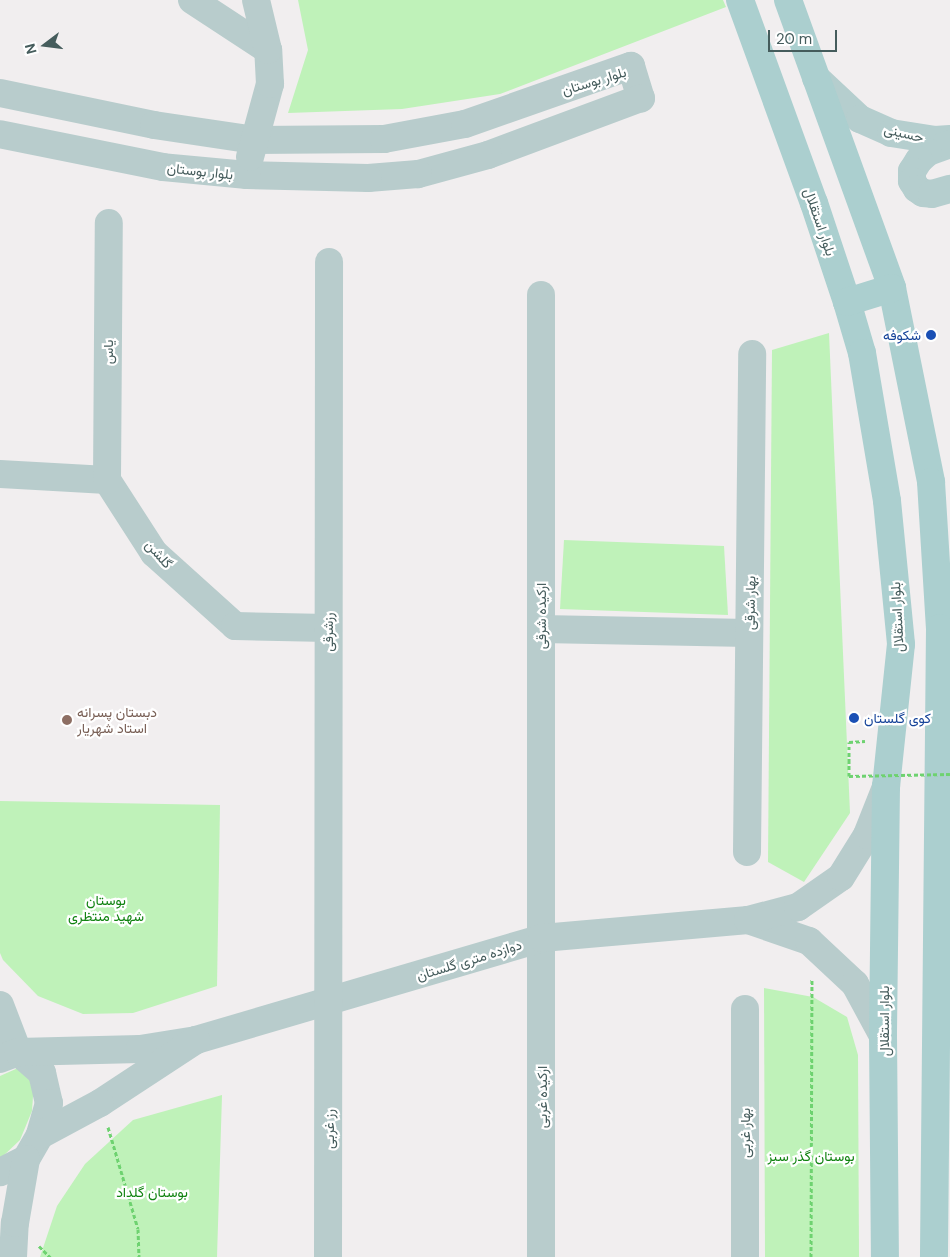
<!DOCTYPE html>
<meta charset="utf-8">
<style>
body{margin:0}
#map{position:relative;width:950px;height:1257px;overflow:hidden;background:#f1eeef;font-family:"DM Sans",Vazirmatn,sans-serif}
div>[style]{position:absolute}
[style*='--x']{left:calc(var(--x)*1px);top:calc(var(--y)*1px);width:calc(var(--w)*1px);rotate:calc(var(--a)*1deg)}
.green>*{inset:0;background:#bff2b9}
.path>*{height:3px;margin-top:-1.5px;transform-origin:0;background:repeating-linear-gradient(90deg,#6ed270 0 4px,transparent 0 6.5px)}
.street>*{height:28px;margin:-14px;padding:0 14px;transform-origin:14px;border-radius:14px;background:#b8cccc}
.secondary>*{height:28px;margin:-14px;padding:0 14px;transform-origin:14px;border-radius:14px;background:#b5cece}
.primary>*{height:28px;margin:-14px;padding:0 14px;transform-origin:14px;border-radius:14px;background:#abcfcf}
.path-bridge>*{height:3px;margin-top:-1.5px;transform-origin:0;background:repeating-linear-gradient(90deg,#6ed270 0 4px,transparent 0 6.5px)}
.dots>*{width:14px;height:14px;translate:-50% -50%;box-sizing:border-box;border:2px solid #fff;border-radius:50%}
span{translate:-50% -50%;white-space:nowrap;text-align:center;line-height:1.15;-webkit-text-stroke:4.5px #fff;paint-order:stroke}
.street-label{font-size:14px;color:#455c5c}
.transit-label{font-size:14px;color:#164399}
.right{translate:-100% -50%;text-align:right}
.left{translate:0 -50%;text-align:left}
.education-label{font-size:14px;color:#785e54}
.park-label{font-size:14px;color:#118311}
.north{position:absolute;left:20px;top:20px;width:50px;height:50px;-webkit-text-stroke:4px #fff;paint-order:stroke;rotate:255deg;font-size:14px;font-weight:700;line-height:20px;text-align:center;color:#455c5c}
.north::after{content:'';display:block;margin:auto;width:18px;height:22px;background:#455c5c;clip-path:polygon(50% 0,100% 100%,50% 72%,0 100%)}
.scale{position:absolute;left:768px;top:30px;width:69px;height:22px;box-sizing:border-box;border:2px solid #455c5c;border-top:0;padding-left:6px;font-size:15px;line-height:18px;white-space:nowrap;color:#455c5c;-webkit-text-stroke:4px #fff;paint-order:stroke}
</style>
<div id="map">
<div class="green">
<div style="clip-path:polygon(298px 0,723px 0,726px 7px,500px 94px,402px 109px,288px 113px,308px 50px)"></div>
<div style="clip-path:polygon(829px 333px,850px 813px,804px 882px,768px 862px,772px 350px)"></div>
<div style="clip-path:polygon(564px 540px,724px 546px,728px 615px,560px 609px)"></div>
<div style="clip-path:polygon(0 801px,220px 805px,217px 986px,133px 1013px,83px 1014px,38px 996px,3px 960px,0 953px)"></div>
<div style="clip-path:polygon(764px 988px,813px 997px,847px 1017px,858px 1055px,859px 1257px,765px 1257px)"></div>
<div style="clip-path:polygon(18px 1068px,34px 1081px,32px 1111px,20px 1140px,0 1159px,0 1076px)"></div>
<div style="clip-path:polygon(222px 1095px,217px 1257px,40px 1257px,57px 1206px,85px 1164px,133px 1120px)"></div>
</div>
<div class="path">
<div style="--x:849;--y:776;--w:34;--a:-90"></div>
<div style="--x:849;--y:742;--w:16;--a:-4"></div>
<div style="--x:108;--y:1127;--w:106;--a:73.6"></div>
<div style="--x:138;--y:1229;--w:28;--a:88"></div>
<div style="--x:39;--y:1246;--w:16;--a:45"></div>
<div style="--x:811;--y:1257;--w:278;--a:-89.8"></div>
</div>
<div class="street">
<div style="--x:192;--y:0;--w:91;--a:33.3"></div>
<div style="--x:0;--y:93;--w:157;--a:11.7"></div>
<div style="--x:154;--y:125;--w:101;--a:8.5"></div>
<div style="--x:254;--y:140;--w:130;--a:-0.4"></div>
<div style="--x:384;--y:139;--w:82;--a:-10.5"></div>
<div style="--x:465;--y:124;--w:176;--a:-19.3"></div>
<div style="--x:631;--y:66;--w:34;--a:73"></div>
<div style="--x:641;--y:98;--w:163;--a:159.6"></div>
<div style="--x:488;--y:155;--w:73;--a:164.8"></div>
<div style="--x:418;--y:174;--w:50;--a:175.4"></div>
<div style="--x:368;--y:178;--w:121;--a:-178.6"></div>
<div style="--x:247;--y:175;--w:84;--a:-174.6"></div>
<div style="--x:163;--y:167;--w:166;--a:-168.6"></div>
<div style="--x:250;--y:157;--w:76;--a:-74.7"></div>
<div style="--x:270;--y:84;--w:34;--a:-93"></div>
<div style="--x:268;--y:50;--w:51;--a:-103.5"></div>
<div style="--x:541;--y:295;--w:962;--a:90"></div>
<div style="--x:0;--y:474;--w:107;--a:3.2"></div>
<div style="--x:107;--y:480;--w:87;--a:57.2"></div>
<div style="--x:154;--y:553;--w:109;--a:42"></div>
<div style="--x:235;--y:626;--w:93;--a:1.2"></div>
<div style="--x:107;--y:480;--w:257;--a:-89.6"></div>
<div style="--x:541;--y:629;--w:208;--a:1.1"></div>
<div style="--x:747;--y:852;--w:498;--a:-89.4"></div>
<div style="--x:748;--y:920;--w:65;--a:19"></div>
<div style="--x:809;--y:941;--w:63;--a:43.1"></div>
<div style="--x:855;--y:984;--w:59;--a:61.7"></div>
<div style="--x:0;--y:1005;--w:50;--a:69"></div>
<div style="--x:18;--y:1052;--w:32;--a:41"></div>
<div style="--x:42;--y:1073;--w:31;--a:77"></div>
<div style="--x:49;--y:1103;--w:33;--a:106"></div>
<div style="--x:40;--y:1135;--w:28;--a:120"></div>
<div style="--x:26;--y:1159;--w:29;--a:153"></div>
<div style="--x:196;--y:1040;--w:361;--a:-16.4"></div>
<div style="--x:542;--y:938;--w:207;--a:-5"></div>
<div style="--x:748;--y:920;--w:52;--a:-14.6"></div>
<div style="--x:798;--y:907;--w:52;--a:-34.9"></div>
<div style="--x:841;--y:877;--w:49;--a:-58.2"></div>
<div style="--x:867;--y:835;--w:52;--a:-68.4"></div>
<div style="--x:0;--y:1059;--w:19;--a:-21"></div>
<div style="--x:18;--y:1052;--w:122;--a:-1.4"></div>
<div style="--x:140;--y:1049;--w:57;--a:-9.1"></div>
<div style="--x:196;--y:1040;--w:115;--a:146.7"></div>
<div style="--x:100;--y:1103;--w:68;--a:151.9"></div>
<div style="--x:13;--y:1257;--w:34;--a:-87"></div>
<div style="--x:15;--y:1223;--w:65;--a:-80.2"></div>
<div style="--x:328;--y:1257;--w:995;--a:-89.94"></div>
<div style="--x:745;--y:1257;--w:248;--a:-90"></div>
</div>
<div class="secondary">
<div style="--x:816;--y:78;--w:60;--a:43"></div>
<div style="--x:860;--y:119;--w:34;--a:24"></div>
<div style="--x:891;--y:133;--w:45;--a:9"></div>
<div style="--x:935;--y:140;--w:15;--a:-4"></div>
<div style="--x:950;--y:144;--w:23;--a:160"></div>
<div style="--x:928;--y:152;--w:12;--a:138"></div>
<div style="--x:919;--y:160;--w:13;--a:122"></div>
<div style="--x:912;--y:171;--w:10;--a:90"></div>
<div style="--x:912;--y:181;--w:9;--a:58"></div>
<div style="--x:917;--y:189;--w:7;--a:34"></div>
<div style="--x:923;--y:193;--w:9;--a:6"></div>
<div style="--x:932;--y:194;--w:19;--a:-16"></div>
</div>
<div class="primary">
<div style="--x:740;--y:0;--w:216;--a:70"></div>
<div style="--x:814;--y:203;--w:104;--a:71.6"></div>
<div style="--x:847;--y:302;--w:53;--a:73.6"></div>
<div style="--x:862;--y:353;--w:150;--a:80.4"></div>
<div style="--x:887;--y:501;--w:144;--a:84.4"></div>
<div style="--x:901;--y:644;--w:143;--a:96"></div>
<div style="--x:886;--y:786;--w:250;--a:90.7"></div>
<div style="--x:883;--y:1036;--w:221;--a:89.5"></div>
<div style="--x:788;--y:0;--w:306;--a:70.1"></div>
<div style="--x:892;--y:288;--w:198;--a:78.6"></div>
<div style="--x:931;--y:482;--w:146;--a:86.5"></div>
<div style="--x:940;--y:628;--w:629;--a:90.55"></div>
<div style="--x:847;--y:302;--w:47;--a:-17.3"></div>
</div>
<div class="path-bridge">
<div style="--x:849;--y:776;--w:101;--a:-1.1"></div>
</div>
<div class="dots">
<div style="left:931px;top:335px;background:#1a4fb4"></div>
<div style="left:854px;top:718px;background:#1a4fb4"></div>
<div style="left:67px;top:720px;background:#8d6e63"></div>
</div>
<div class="street-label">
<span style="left:594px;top:81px;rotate:-17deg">بلوار بوستان</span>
<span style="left:904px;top:133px;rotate:13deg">حسینی</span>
<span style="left:200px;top:171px;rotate:6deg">بلوار بوستان</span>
<span style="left:820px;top:222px;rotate:71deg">بلوار استقلال</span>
<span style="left:108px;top:352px;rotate:-90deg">یاس</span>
<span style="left:159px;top:554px;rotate:48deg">گلشن</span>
<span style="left:750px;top:603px;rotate:-89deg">بهار شرقی</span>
<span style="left:541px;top:616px;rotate:-90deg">ارکیده شرقی</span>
<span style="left:897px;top:617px;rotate:-93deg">بلوار استقلال</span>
<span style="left:328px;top:632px;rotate:-90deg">رزشرقی</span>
<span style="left:469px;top:960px;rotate:-17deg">دوازده متری گلستان</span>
<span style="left:884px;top:1021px;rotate:-90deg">بلوار استقلال</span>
<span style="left:542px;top:1097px;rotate:-90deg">ارکیده غربی</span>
<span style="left:329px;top:1129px;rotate:-90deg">رز غربی</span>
<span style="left:745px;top:1133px;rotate:-90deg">بهار غربی</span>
</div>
<div class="transit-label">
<span class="right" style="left:921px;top:335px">شکوفه</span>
<span class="left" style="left:864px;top:718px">کوی گلستان</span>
</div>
<div class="education-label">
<span class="left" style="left:77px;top:720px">دبستان پسرانه<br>استاد شهريار</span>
</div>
<div class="park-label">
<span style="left:106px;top:908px">بوستان<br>شهید منتظری</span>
<span style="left:811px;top:1156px">بوستان گذر سبز</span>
<span style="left:152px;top:1192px">بوستان گلداد</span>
</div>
<div class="north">N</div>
<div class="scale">20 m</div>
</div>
